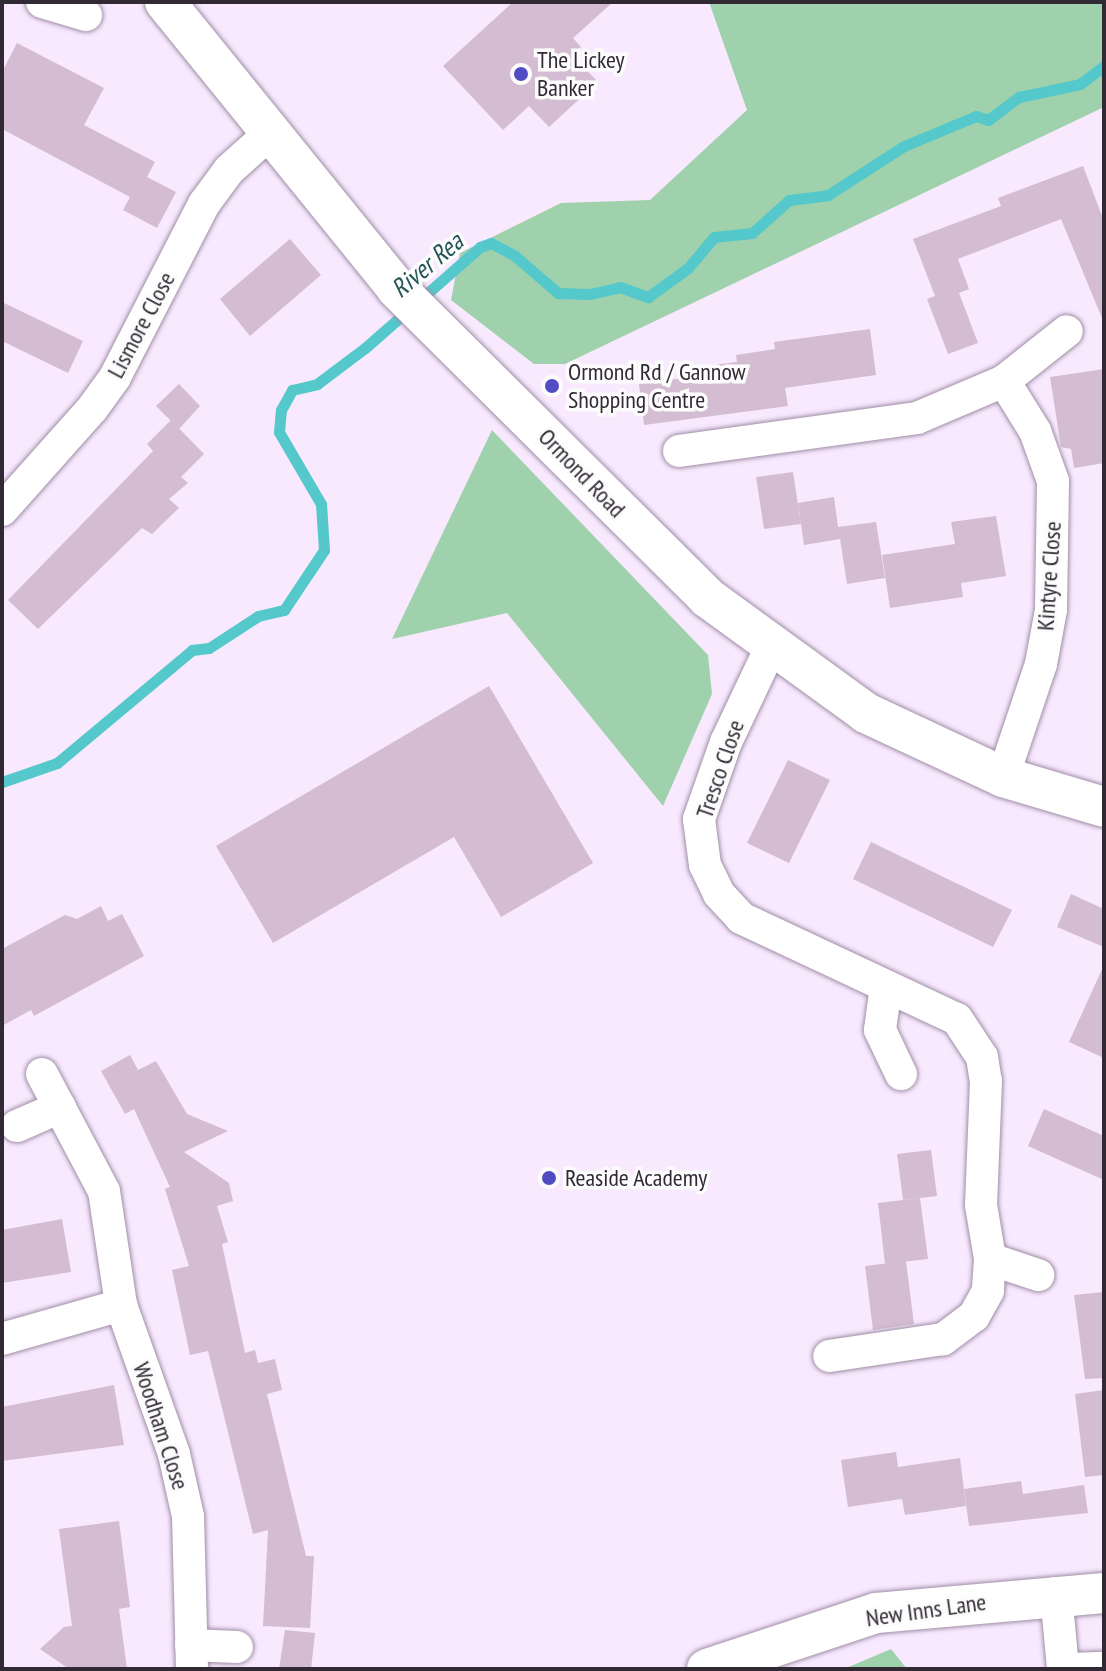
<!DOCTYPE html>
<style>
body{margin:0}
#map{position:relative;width:1106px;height:1671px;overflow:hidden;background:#f8e9fe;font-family:"PT Sans Narrow",sans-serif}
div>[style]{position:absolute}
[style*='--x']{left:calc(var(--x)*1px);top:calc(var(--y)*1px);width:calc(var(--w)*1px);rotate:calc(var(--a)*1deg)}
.green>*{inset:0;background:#9fd1ac}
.stream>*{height:11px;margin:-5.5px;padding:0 5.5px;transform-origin:5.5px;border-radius:5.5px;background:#54c8cb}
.building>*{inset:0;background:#d4bcd2}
.roads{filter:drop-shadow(0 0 2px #a08ea6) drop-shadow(0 0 2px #a08ea6)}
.minor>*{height:32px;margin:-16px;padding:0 16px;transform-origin:16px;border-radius:16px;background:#fff}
.tertiary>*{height:40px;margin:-20px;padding:0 20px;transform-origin:20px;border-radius:20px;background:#fff}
.dots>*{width:22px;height:22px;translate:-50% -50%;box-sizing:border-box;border:4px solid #fcfcfc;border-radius:50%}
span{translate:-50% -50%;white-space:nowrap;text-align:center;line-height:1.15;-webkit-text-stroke:7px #fcfcfc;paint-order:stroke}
.poi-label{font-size:24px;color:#312a34}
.left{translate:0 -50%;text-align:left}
.street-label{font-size:24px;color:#312a34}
.water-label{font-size:26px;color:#235556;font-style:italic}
.frame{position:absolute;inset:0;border:4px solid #312a34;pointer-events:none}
</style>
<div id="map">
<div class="green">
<div style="clip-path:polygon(709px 2px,1104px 2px,1104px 107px,565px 364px,534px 364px,451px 300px,460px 253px,561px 203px,650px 200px,747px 110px)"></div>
<div style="clip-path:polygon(492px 430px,708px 655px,712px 694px,663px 806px,507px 613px,392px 639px)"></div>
<div style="clip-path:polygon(891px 1649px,907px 1669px,844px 1669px)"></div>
</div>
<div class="stream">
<div style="--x:2;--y:782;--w:58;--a:-19.1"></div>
<div style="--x:57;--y:763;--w:176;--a:-39.9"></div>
<div style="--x:192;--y:650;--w:17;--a:-7"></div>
<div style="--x:209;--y:648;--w:59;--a:-33.1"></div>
<div style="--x:258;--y:616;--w:27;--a:-13"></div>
<div style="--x:284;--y:610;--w:72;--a:-56.3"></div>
<div style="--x:324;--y:550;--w:46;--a:-93.7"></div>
<div style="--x:321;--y:504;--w:83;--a:-120.3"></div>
<div style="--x:279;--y:432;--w:22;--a:-85"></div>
<div style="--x:281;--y:410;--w:23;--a:-61"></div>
<div style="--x:292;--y:390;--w:26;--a:-13"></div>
<div style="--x:317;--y:384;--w:60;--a:-36.9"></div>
<div style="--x:365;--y:348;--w:153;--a:-41.3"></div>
<div style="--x:480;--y:247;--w:12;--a:-20"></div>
<div style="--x:491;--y:243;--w:27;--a:28"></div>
<div style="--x:515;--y:256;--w:57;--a:40.7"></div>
<div style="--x:558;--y:293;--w:32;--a:2"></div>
<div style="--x:590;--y:294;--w:31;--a:-13"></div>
<div style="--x:620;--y:287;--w:30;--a:20"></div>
<div style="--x:648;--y:297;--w:49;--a:-35.9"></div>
<div style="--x:688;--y:268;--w:40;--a:-50"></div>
<div style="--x:714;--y:237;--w:38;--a:-6"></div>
<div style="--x:752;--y:233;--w:50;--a:-41.7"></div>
<div style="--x:789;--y:200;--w:39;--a:-7"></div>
<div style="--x:828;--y:195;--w:90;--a:-32.8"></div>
<div style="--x:904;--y:146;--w:78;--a:-22.6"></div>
<div style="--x:976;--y:116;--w:13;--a:18"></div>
<div style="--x:988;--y:120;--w:39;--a:-37"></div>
<div style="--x:1019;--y:97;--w:62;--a:-12"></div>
<div style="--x:1080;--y:84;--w:30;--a:-37"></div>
</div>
<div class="building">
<div style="clip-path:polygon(513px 2px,613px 2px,573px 38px,581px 47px,572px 55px,598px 82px,549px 127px,529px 106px,503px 130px,443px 66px)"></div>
<div style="clip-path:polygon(17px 43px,104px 88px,84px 125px,155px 162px,147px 177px,176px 192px,157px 228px,123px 210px,130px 197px,2px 129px,2px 72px)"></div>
<div style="clip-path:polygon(1083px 166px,1104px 221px,1104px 323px,1061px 219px,958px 259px,969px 289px,959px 293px,978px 343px,948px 354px,927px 299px,935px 296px,913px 239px,1001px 206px,998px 198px)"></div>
<div style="clip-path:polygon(290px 239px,321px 275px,250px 336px,220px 299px)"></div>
<div style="clip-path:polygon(2px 302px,83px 341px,68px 373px,2px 341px)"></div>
<div style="clip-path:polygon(870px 329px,876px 375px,785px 388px,788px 406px,644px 425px,639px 384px,698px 376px,697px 367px,737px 362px,736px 355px,775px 349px,774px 342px)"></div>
<div style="clip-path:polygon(1104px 369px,1104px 463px,1074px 468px,1071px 449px,1061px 447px,1050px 377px)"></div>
<div style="clip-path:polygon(179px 384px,200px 406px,179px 429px,156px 406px)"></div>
<div style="clip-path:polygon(171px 420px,204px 454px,181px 477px,188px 483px,169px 499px,179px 508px,152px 534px,142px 528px,38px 629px,8px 600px,153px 451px,147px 444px)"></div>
<div style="clip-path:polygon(793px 472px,801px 524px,764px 529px,756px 477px)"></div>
<div style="clip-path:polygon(834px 497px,838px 527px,876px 522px,885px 578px,847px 584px,840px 539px,804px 545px,798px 503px)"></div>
<div style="clip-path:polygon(996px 516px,1006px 576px,961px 583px,963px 597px,890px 608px,882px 555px,955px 544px,951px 522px)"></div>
<div style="clip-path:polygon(489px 686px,593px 863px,501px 917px,454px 837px,273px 943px,216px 846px)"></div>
<div style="clip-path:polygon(788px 760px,830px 780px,789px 863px,747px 843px)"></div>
<div style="clip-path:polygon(871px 842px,1012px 910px,993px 947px,853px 879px)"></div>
<div style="clip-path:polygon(1071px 894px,1104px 909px,1104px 947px,1057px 927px)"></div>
<div style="clip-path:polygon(101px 906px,108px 921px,122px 914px,144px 956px,34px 1016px,31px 1010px,2px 1026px,2px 949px,65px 915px,77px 919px)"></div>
<div style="clip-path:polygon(1104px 965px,1104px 1058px,1069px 1042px)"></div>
<div style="clip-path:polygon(130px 1055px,138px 1070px,156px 1061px,187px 1114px,228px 1131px,184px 1152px,229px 1183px,233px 1201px,217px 1206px,228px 1242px,222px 1244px,245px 1353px,255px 1350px,258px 1363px,275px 1359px,282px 1390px,267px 1394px,306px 1556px,314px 1556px,310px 1628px,263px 1626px,268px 1530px,253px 1534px,208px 1351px,190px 1355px,172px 1270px,189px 1266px,165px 1189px,170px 1187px,134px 1109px,125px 1114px,101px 1071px)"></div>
<div style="clip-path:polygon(1044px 1109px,1104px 1136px,1104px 1180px,1028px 1146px)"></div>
<div style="clip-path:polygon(931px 1150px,937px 1196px,903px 1200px,897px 1154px)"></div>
<div style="clip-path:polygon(920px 1198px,928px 1259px,885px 1264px,878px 1203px)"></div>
<div style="clip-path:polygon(62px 1219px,71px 1272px,2px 1283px,2px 1230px)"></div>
<div style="clip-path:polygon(906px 1261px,914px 1324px,873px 1330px,865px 1266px)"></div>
<div style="clip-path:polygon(1104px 1292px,1104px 1378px,1085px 1379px,1074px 1295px)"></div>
<div style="clip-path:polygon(114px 1385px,124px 1445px,2px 1461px,2px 1407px)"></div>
<div style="clip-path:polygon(1104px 1390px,1104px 1475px,1085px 1477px,1075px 1394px)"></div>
<div style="clip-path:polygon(896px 1452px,898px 1467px,960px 1458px,966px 1506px,905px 1515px,902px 1499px,848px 1507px,841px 1460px)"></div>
<div style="clip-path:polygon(1021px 1481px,1023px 1494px,1084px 1485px,1088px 1513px,969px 1526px,964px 1489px)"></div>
<div style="clip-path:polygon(119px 1521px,130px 1607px,119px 1609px,127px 1669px,69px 1669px,40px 1649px,64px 1627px,72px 1626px,59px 1529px)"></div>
<div style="clip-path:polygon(285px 1630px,315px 1633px,311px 1669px,279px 1669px)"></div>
</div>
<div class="roads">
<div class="minor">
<div style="--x:42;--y:2;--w:46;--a:16.5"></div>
<div style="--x:679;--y:451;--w:240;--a:-7.9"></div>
<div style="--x:917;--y:418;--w:95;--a:-23"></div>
<div style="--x:1004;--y:381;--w:80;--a:-38.4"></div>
<div style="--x:2;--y:510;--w:135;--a:-48.3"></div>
<div style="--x:92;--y:409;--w:39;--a:-54"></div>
<div style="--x:115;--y:377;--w:195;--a:-62.8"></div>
<div style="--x:204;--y:204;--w:42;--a:-53.7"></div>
<div style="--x:229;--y:170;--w:54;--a:-42"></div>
<div style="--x:771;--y:647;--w:105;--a:115.3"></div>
<div style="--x:726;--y:742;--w:82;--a:109.3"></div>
<div style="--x:699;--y:819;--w:46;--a:82.6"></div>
<div style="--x:705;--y:865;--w:32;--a:64"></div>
<div style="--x:719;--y:894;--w:33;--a:47"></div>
<div style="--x:741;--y:918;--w:238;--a:25.1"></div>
<div style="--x:957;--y:1019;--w:45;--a:56.7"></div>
<div style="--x:982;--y:1057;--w:24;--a:81"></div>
<div style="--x:986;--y:1081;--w:124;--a:92.3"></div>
<div style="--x:981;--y:1205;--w:55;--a:80.5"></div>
<div style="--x:990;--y:1259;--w:32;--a:94"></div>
<div style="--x:988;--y:1291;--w:29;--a:119"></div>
<div style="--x:974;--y:1316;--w:39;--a:143"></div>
<div style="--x:943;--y:1339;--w:115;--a:171.5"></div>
<div style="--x:1003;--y:777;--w:119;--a:-71.4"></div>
<div style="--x:1041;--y:664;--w:55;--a:-79.5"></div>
<div style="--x:1051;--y:610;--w:129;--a:-89.1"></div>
<div style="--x:1053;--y:481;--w:53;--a:-109.8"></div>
<div style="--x:1035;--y:431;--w:59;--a:-121.8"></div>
<div style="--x:886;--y:986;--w:44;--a:97.8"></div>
<div style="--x:880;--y:1030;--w:49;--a:64.5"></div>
<div style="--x:42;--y:1074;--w:132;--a:62.1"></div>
<div style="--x:104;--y:1191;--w:115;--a:81.5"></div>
<div style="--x:121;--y:1305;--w:158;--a:70.4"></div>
<div style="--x:174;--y:1454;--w:64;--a:77.3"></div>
<div style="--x:188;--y:1516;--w:153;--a:88.5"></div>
<div style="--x:17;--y:1126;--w:47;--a:-23.8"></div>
<div style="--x:990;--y:1259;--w:51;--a:18.4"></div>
<div style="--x:2;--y:1339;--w:124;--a:-15.9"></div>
<div style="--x:1056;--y:1593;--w:76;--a:84.7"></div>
<div style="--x:191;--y:1645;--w:46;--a:2.5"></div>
<div style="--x:1071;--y:1669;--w:33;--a:-2"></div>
</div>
<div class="tertiary">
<div style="--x:165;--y:2;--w:369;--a:51"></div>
<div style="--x:397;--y:289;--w:438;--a:44.8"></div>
<div style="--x:708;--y:598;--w:195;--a:36"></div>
<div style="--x:866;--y:713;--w:151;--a:25"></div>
<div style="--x:1003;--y:777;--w:105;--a:16.5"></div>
<div style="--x:707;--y:1669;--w:178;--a:-18.3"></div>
<div style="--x:876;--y:1613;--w:229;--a:-5"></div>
</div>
</div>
<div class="dots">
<div style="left:521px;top:74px;background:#514cc2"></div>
<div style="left:552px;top:386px;background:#514cc2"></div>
<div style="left:549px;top:1178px;background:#514cc2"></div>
</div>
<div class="poi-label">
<span class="left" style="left:537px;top:74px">The Lickey<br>Banker</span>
<span class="left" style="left:568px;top:386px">Ormond Rd / Gannow<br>Shopping Centre</span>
<span class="left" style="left:565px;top:1178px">Reaside Academy</span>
</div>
<div class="street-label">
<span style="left:141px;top:325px;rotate:-62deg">Lismore Close</span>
<span style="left:582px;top:473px;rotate:46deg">Ormond Road</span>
<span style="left:1049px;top:576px;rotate:-86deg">Kintyre Close</span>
<span style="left:720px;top:769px;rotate:-71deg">Tresco Close</span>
<span style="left:161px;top:1426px;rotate:72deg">Woodham Close</span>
<span style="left:926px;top:1610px;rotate:-8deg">New Inns Lane</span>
</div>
<div class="water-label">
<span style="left:427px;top:265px;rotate:-40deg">River Rea</span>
</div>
<div class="frame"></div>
</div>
